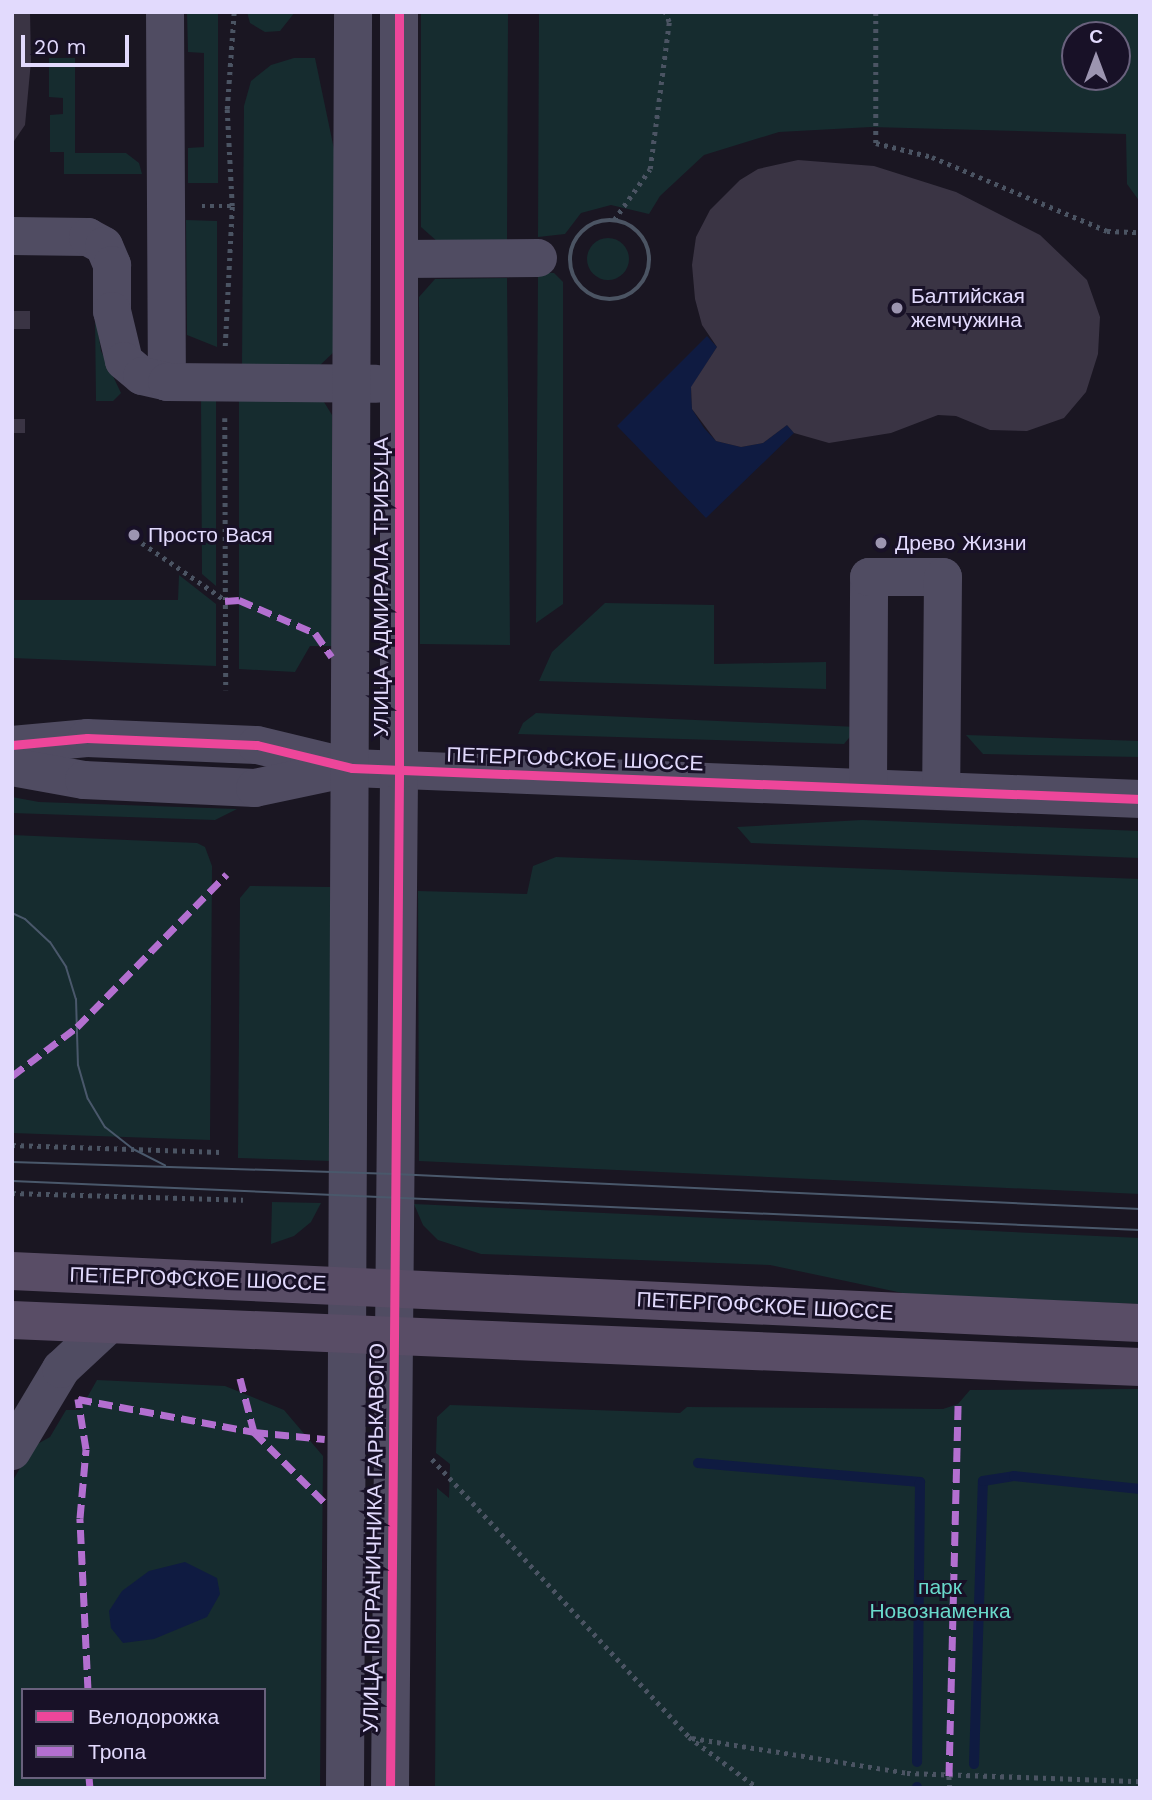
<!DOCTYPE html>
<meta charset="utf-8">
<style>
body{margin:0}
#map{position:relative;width:1152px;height:1800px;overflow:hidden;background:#1a1622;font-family:"Work Sans",sans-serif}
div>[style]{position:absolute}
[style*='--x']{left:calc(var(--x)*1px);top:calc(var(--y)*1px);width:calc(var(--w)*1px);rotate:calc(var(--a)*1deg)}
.green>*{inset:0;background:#162c2f}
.round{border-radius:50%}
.water>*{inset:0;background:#0f1b41}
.stream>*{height:10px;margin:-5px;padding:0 5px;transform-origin:5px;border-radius:5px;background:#0f1b41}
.building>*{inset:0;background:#3a3444}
.path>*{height:4.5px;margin-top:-2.25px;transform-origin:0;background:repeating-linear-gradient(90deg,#4b5463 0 3.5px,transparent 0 8.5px)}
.path>.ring{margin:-2.25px;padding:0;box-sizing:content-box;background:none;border:4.5px solid #4b5463;border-radius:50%}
.minor>*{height:38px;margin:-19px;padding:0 19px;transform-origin:19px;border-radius:19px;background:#504c62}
.major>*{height:38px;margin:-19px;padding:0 19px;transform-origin:19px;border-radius:19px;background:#594d66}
.tram>*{height:2px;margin:-1px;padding:0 1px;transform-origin:1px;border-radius:1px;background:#4a586b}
.quiet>*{height:7px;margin-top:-3.5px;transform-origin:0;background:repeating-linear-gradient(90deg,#b36fd0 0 14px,transparent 0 21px)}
.cycleway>*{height:9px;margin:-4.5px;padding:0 4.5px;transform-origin:4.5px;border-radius:4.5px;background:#ed469a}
.dots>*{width:19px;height:19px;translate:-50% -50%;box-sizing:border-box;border:4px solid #181127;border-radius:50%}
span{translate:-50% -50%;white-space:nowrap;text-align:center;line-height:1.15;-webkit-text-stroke:6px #181127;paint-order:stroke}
.poi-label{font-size:21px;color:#e2dafd}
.left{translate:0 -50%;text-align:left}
.street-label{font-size:21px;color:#e2dafd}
.park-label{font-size:21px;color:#69dacb}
.frame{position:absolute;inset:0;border:14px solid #e2dafd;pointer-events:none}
.legend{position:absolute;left:21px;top:1688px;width:245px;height:91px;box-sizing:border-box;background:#181127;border:2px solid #69617d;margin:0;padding:9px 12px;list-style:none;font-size:21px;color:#e2dafd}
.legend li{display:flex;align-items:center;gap:14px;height:35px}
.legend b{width:35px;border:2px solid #69617d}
.north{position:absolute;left:1061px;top:21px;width:70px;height:70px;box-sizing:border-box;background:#181127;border:2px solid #69617d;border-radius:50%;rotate:0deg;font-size:19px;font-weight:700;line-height:28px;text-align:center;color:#e2dafd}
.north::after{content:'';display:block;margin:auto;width:24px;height:32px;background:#9c95b0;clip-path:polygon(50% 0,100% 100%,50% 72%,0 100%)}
.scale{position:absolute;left:21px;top:35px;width:108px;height:32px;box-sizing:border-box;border:4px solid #e2dafd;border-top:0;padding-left:9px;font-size:21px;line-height:24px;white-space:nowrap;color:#e2dafd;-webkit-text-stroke:5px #181127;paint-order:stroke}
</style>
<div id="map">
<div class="green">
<div style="clip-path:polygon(187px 12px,218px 12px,218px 183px,188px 183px,188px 148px,204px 147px,204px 53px,188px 52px)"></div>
<div style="clip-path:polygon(247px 12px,295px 12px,280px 31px,265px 32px,250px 23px)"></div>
<div style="clip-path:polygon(421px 12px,508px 12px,507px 242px,438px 242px,421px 227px)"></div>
<div style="clip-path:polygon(evenodd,539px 12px,1140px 12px,1140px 202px,1127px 184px,1126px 134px,871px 127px,779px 132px,704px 155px,660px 196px,649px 214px,611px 205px,581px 213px,565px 234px,538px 237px,539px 12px,1075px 35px,1117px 35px,1117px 77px,1075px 77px,1075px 35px)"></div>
<div style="clip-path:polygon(49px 58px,75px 58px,75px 153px,126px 153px,139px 163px,142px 174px,64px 174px,64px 152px,50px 152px,50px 115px,63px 114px,63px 98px,49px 97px)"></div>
<div style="clip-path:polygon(294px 58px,315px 58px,335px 154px,336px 350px,318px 367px,242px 366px,244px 106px,251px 81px,271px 65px)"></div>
<div style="clip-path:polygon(186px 220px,217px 221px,217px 347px,187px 335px)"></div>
<div class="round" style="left:587px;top:238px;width:42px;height:42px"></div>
<div style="clip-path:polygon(538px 272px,554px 273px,563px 282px,563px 604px,536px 623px)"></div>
<div style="clip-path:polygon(507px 278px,510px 645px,420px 644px,419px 297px,435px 279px)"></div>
<div style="clip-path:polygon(95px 313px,101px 351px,121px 393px,113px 401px,96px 401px)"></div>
<div style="clip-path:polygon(216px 395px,216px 586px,202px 574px,201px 396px)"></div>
<div style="clip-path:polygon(239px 396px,324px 402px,332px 415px,332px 646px,310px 646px,295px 672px,239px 669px)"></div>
<div style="clip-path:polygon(179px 575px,216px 604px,216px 666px,12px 658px,12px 600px,178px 600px)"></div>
<div style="clip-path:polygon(605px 603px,714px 605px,714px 664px,826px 662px,826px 689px,539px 681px,552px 652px)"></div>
<div style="clip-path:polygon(536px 713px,858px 727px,844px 744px,518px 734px,523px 723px)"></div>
<div style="clip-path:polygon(966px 735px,1140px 741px,1140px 757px,983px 754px)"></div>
<div style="clip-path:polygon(12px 797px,39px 802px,237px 809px,215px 820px,12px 813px)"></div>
<div style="clip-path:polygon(862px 820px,1140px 831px,1140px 858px,751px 843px,737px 827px)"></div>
<div style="clip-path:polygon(12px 835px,197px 843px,205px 847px,212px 866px,210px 1140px,12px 1133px)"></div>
<div style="clip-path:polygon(556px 857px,1140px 879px,1140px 1194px,419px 1161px,418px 891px,527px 894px,533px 866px)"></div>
<div style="clip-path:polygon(250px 886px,330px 887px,331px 1161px,238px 1158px,240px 898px)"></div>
<div style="clip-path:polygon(272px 1202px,321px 1203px,311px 1222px,294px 1236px,271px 1244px)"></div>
<div style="clip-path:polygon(414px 1204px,1140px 1238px,1140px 1304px,912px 1295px,770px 1265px,481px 1254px,438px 1240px,423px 1225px)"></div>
<div style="clip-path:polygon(evenodd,97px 1380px,225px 1386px,284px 1410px,323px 1456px,320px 1788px,12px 1788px,12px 1482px,32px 1447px,50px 1437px,66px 1410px,80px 1410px,97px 1380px,23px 1690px,264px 1690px,264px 1777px,23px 1777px,23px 1690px)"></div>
<div style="clip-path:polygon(1140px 1389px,1140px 1788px,435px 1788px,437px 1488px,449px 1498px,450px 1464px,436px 1453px,437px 1417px,450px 1405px,680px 1413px,687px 1407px,943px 1409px,958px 1404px,970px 1390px)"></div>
</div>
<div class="water">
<div style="clip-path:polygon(707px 336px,717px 347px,691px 388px,692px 409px,704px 428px,716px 441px,741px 447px,763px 443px,787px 425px,794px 433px,706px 518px,617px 426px)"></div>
<div style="clip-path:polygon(185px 1562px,217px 1578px,220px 1594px,207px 1617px,154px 1639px,123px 1643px,111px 1628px,109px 1611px,122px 1591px,149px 1571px)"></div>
</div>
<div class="stream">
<div style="--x:698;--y:1463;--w:223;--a:4.9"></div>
<div style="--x:920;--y:1482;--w:280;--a:90.6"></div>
<div style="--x:974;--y:1764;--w:283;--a:-88.2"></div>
<div style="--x:983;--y:1481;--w:31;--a:-9"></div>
<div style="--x:1014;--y:1476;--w:127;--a:5.9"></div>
<div style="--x:917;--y:1788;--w:1;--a:-90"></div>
</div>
<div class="building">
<div style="clip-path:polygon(12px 12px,30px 12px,31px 61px,25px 125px,12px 144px)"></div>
<div style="clip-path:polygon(798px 160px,874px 166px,956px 192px,1040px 235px,1087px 280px,1100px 317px,1098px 354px,1086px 392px,1064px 418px,1027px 431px,990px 430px,956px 416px,938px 415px,891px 433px,829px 443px,794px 433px,787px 425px,763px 443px,741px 447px,716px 441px,692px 409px,691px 387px,717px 347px,702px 325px,695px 299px,692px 265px,696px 237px,710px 210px,740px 180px,758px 169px)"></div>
<div style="clip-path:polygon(12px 311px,30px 311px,30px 329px,12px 329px)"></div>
<div style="clip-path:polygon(12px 419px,25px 419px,25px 433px,12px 433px)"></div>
</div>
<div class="path">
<div style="--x:876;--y:12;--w:131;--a:90"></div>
<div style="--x:876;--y:143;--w:58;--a:14"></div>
<div style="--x:932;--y:157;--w:190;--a:22.9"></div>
<div style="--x:1107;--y:231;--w:33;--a:2"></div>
<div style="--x:202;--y:206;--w:30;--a:0"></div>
<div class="ring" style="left:570px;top:220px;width:75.5px;height:75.5px"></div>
<div style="--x:614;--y:220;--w:62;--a:-54.8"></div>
<div style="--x:650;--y:169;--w:148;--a:-82.6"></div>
<div style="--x:669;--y:22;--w:11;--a:-112"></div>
<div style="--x:225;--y:346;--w:140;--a:-87.1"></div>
<div style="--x:232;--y:206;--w:97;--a:-93"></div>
<div style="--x:227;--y:109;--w:97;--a:-85.9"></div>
<div style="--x:225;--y:418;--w:272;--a:89.8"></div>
<div style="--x:142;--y:543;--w:101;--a:34.5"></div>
<div style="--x:12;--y:1145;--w:209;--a:1.9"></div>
<div style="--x:12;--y:1193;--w:231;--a:1.7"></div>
<div style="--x:432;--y:1459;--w:379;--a:47.2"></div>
<div style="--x:689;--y:1737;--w:86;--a:36.5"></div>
<div style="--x:692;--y:1738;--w:218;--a:9.2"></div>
<div style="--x:907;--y:1773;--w:233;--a:2"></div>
<div style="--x:949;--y:1776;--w:12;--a:85"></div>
</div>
<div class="minor">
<div style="--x:165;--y:12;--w:370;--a:89.7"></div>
<div style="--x:12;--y:236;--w:76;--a:0.8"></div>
<div style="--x:88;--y:237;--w:18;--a:29"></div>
<div style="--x:104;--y:246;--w:21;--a:67"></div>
<div style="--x:112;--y:265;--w:46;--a:90"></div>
<div style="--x:112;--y:311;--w:51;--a:76.5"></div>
<div style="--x:124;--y:361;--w:23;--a:40"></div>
<div style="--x:142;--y:376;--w:26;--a:13"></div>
<div style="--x:167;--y:382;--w:209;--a:0.5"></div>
<div style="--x:399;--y:259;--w:139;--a:-0.4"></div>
<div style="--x:12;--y:745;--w:75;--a:-5.3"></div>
<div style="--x:87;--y:738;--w:170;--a:2.4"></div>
<div style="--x:257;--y:745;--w:98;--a:13.6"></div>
<div style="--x:352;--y:768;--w:789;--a:2.25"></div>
<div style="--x:12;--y:767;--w:73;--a:10.2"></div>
<div style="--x:84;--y:780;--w:171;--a:2.7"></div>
<div style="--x:255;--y:788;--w:87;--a:-12"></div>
<div style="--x:868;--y:788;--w:211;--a:-89.7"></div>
<div style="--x:869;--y:577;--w:74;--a:0"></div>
<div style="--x:943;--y:577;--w:214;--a:90.5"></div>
<div style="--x:12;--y:1451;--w:96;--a:-59.1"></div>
<div style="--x:61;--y:1369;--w:64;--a:-43.1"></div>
<div style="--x:345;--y:1788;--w:1776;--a:-89.74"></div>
<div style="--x:390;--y:1788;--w:1018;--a:-89.49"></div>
<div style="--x:399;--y:770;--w:758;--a:-90"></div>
</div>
<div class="major">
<div style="--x:12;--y:1271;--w:1129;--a:2.64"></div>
<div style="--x:12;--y:1320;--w:1129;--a:2.39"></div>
</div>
<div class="tram">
<div style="--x:12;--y:913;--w:14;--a:25"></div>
<div style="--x:25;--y:919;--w:34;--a:43"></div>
<div style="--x:50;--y:942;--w:30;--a:57"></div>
<div style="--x:66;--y:967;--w:34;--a:73"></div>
<div style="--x:76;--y:999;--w:66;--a:88.3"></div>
<div style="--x:78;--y:1065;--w:35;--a:74"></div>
<div style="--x:88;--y:1099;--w:33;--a:59"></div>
<div style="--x:105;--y:1127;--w:36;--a:38"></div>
<div style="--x:133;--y:1149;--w:36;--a:27"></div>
<div style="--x:12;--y:1162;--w:383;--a:1.8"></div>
<div style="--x:395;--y:1174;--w:746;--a:2.69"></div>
<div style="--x:12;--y:1181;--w:1129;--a:2.49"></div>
</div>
<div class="quiet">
<div style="--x:225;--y:601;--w:14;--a:-4"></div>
<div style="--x:239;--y:600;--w:83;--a:23.5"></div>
<div style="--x:315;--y:633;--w:29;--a:55"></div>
<div style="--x:12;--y:1076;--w:81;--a:-37"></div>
<div style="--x:77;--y:1027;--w:214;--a:-45.6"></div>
<div style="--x:240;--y:1378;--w:56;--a:75.5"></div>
<div style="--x:254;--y:1432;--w:102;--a:45"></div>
<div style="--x:88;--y:1690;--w:172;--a:-92.7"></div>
<div style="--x:80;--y:1518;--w:69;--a:-85"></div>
<div style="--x:86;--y:1449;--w:51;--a:-99.1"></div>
<div style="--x:78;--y:1399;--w:179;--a:10.6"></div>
<div style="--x:254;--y:1432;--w:71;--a:5.6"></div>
<div style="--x:949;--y:1776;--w:372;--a:-88.6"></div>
<div style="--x:89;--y:1777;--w:11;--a:85"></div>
</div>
<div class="cycleway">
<div style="--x:12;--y:745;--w:75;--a:-5.3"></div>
<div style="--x:87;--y:738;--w:170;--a:2.4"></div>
<div style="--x:257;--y:745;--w:98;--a:13.6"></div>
<div style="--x:352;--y:768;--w:789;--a:2.25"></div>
<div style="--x:390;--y:1788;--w:1018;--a:-89.49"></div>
<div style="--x:399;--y:770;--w:758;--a:-90"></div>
</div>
<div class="dots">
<div style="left:897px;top:308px;background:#9c95b0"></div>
<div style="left:134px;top:535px;background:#9c95b0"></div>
<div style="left:881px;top:543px;background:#9c95b0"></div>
</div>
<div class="poi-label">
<span class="left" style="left:911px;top:308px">Балтийская<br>жемчужина</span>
<span class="left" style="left:148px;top:535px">Просто Вася</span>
<span class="left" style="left:895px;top:543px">Древо Жизни</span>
</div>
<div class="street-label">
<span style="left:381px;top:587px;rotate:-90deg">УЛИЦА АДМИРАЛА ТРИБУЦА</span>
<span style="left:575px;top:759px;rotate:2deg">ПЕТЕРГОФСКОЕ ШОССЕ</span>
<span style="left:198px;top:1279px;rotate:2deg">ПЕТЕРГОФСКОЕ ШОССЕ</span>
<span style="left:765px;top:1306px;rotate:3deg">ПЕТЕРГОФСКОЕ ШОССЕ</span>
<span style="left:374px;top:1538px;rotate:-89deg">УЛИЦА ПОГРАНИЧНИКА ГАРЬКАВОГО</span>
</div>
<div class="park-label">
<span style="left:940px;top:1599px">парк<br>Новознаменка</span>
</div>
<div class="frame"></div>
<ul class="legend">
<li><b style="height:9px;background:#ed469a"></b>Велодорожка</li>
<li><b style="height:9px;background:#b36fd0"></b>Тропа</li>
</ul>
<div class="north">С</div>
<div class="scale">20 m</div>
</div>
